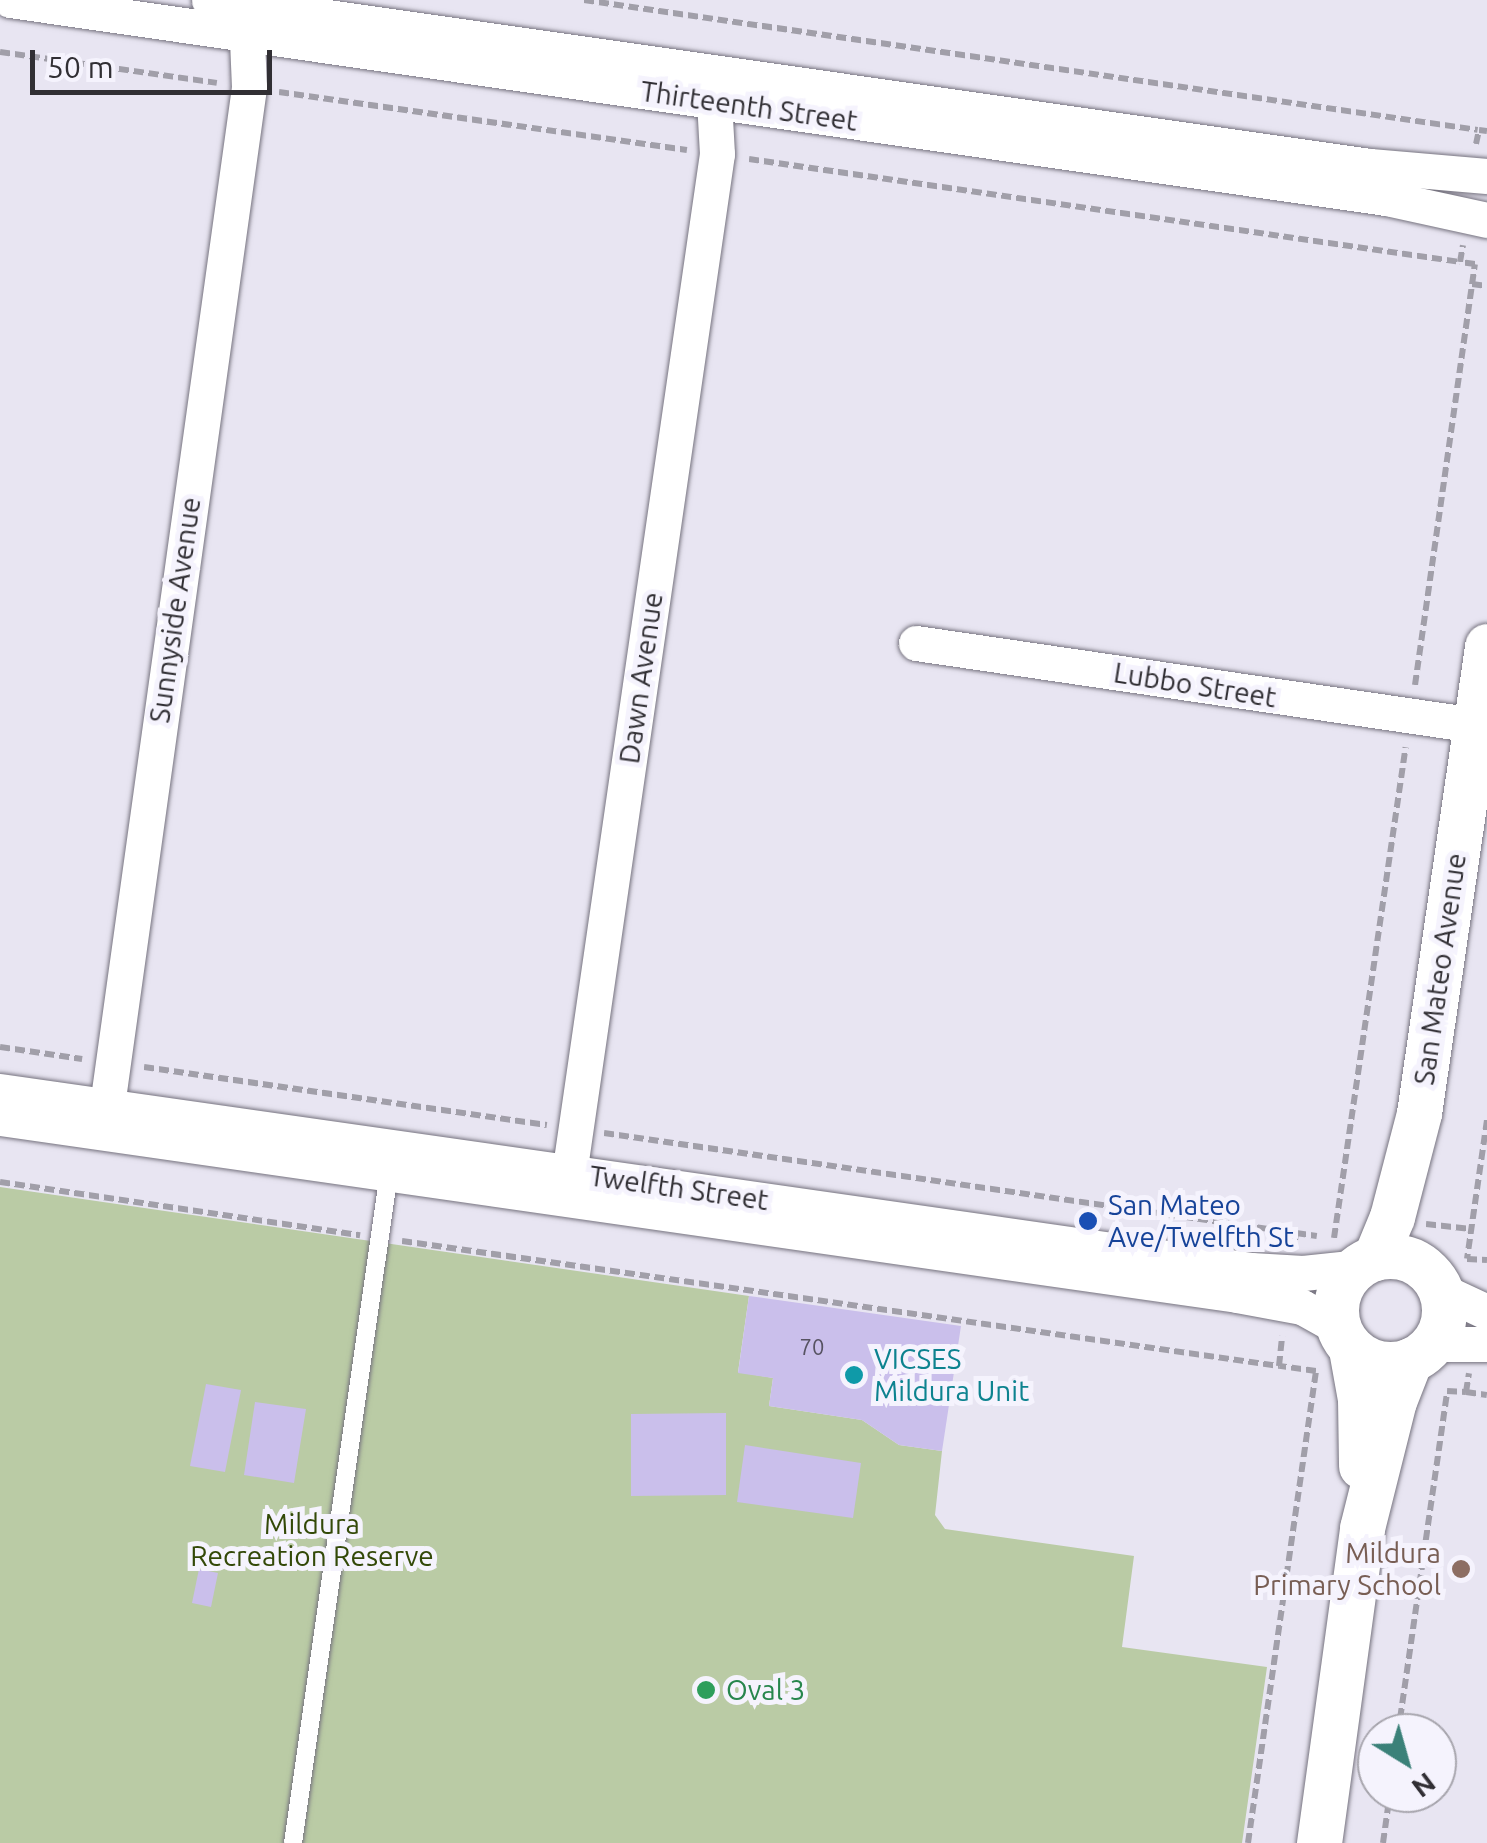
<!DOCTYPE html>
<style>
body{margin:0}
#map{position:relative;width:1487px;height:1843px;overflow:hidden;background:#e8e5f2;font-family:Ubuntu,sans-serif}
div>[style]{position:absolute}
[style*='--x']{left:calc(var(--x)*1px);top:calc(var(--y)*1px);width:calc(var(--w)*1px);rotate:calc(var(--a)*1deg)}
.green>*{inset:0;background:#bacba5}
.building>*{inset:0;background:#cabfeb}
.path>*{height:6px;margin-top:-3px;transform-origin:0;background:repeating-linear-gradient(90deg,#a19fa9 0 10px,transparent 0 15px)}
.roads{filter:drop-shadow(0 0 2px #76737f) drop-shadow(0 0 2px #76737f)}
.service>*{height:18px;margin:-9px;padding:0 9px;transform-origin:9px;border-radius:9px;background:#fff}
.minor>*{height:35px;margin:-17.5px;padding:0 17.5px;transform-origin:17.5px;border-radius:17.5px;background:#fff}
.tertiary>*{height:45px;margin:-22.5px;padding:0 22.5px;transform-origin:22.5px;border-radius:22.5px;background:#fff}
.tertiary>.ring{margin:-22.5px;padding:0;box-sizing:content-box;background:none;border:45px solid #fff;border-radius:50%}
.dots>*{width:28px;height:28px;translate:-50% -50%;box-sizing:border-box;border:5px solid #f5f3fd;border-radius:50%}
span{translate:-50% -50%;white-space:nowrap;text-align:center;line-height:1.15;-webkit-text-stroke:10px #f5f3fd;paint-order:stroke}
.number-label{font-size:22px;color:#575362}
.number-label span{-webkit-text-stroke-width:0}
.street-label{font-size:28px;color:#312f34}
.transit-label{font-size:28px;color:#164399}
.left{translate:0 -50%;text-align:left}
.culture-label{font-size:28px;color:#0d838f}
.park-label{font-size:28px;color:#334908}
.education-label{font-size:28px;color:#785e54}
.right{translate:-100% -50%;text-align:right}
.leisure-label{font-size:28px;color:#27864d}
.north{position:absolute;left:1357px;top:1713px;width:100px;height:100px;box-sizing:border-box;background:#f5f3fd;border:2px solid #a7a5ad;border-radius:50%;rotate:143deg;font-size:28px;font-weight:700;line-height:40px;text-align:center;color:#312f34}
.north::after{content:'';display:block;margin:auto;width:35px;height:45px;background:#3b8179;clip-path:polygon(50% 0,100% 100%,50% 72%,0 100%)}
.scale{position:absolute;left:30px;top:50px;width:242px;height:45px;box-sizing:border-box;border:5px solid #312f34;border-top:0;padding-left:12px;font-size:30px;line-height:35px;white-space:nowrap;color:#312f34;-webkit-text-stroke:8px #f5f3fd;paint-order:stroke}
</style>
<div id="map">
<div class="green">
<div style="clip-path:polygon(0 1187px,749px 1296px,738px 1372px,773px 1378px,769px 1406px,862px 1420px,899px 1445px,942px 1451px,935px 1515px,945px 1529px,1134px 1556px,1122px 1647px,1267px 1667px,1242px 1843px,0 1843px)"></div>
</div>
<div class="building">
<div style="clip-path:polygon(749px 1296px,961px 1326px,942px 1451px,899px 1445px,862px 1420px,769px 1406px,773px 1378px,738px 1373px)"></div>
<div style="clip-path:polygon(206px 1384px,241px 1390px,225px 1472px,190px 1466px)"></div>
<div style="clip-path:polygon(255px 1402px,306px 1409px,294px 1483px,244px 1475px)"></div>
<div style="clip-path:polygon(726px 1413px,726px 1495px,631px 1496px,631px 1414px)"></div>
<div style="clip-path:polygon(745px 1445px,861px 1463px,853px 1518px,737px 1502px)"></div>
<div style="clip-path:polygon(199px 1569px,218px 1573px,211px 1607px,192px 1603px)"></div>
</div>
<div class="path">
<div style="--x:584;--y:0;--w:903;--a:8.27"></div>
<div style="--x:0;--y:52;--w:219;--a:8.1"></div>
<div style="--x:279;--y:92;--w:412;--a:8.1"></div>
<div style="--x:1476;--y:144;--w:14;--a:-78"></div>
<div style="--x:1479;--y:130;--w:8;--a:7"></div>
<div style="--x:749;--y:159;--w:718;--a:8.24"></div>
<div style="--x:1472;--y:284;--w:15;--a:8"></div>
<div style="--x:1415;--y:685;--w:425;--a:-81.9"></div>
<div style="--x:1475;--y:264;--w:15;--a:-172"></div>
<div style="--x:1460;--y:262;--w:17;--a:-80"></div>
<div style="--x:0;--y:1047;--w:83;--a:8.3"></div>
<div style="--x:144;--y:1067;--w:407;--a:8.2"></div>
<div style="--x:1487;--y:1120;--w:140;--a:98.2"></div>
<div style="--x:1467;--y:1259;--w:20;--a:3"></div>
<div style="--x:604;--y:1133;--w:699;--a:8.22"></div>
<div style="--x:0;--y:1182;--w:364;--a:8.4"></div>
<div style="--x:1426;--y:1224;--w:45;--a:6.3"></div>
<div style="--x:1334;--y:1238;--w:496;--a:-81.7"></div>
<div style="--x:1295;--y:1240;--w:7;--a:-82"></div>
<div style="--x:1296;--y:1233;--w:21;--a:8"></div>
<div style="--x:402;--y:1241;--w:886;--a:8.11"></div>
<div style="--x:1466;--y:1392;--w:21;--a:8"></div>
<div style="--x:1398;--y:1733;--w:345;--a:-81.8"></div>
<div style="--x:1447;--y:1391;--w:19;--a:3"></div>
<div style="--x:1466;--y:1392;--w:19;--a:-81"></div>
<div style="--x:1248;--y:1843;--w:477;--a:-81.8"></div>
<div style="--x:1316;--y:1371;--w:37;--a:-172"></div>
<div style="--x:1279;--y:1366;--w:30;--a:-84"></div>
<div style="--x:1383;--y:1843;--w:50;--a:-82"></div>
</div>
<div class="roads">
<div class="service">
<div style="--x:293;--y:1843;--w:677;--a:-81.85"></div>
</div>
<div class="minor">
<div style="--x:10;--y:0;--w:1390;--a:8.19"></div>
<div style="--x:1386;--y:198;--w:103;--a:12.3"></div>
<div style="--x:209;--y:0;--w:1173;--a:8.14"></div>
<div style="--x:1370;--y:166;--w:117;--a:4.9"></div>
<div style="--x:916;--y:643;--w:565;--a:8.35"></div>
<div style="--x:0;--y:1091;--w:1264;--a:8.14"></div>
<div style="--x:1251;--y:1270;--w:52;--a:3.3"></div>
<div style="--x:1303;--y:1273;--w:55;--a:-6.2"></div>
<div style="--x:0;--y:1118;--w:1250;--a:8.14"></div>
<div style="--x:1237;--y:1295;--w:66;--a:10.5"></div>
<div style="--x:1302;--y:1307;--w:41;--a:29.1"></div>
<div style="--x:104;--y:1127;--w:1050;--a:-82.06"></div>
<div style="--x:249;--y:87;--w:72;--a:-92.4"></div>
<div style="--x:566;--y:1195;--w:1052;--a:-81.75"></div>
<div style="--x:717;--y:154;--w:53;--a:-93.2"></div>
<div style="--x:714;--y:101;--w:23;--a:-83"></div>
<div style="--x:1440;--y:1290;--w:52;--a:25.1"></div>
<div style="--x:1432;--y:1344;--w:55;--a:0"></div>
</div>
<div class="tertiary">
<div class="ring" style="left:1336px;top:1256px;width:63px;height:63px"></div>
<div style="--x:1375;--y:1258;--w:44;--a:-67.5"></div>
<div style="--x:1392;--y:1217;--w:107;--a:-75.4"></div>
<div style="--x:1419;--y:1113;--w:472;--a:-81.7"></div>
<div style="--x:1351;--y:1349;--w:51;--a:79.8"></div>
<div style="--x:1360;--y:1399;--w:67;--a:89.1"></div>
<div style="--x:1319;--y:1843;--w:318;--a:-82.2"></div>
<div style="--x:1362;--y:1528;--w:131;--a:-75.9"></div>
<div style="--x:1394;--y:1401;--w:44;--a:-68.7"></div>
</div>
</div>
<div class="dots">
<div style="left:1088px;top:1221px;background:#1a4fb4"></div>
<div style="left:854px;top:1375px;background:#0f9aa8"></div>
<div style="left:1461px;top:1569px;background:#8d6e63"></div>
<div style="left:706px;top:1690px;background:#2e9e5b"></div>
</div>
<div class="number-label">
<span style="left:812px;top:1347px">70</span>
</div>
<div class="street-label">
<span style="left:749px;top:106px;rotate:8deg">Thirteenth Street</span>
<span style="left:175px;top:610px;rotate:-82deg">Sunnyside Avenue</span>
<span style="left:641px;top:678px;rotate:-82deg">Dawn Avenue</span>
<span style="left:1195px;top:685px;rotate:9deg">Lubbo Street</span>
<span style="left:1440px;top:969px;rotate:-82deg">San Mateo Avenue</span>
<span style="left:679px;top:1188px;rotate:8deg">Twelfth Street</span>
</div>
<div class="transit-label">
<span class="left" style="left:1108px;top:1221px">San Mateo<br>Ave/Twelfth St</span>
</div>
<div class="culture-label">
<span class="left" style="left:874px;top:1375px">VICSES<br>Mildura Unit</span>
</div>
<div class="park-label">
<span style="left:312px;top:1540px">Mildura<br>Recreation Reserve</span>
</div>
<div class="education-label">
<span class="right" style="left:1441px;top:1569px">Mildura<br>Primary School</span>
</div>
<div class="leisure-label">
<span class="left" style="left:726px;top:1690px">Oval 3</span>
</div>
<div class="north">N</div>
<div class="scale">50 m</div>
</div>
